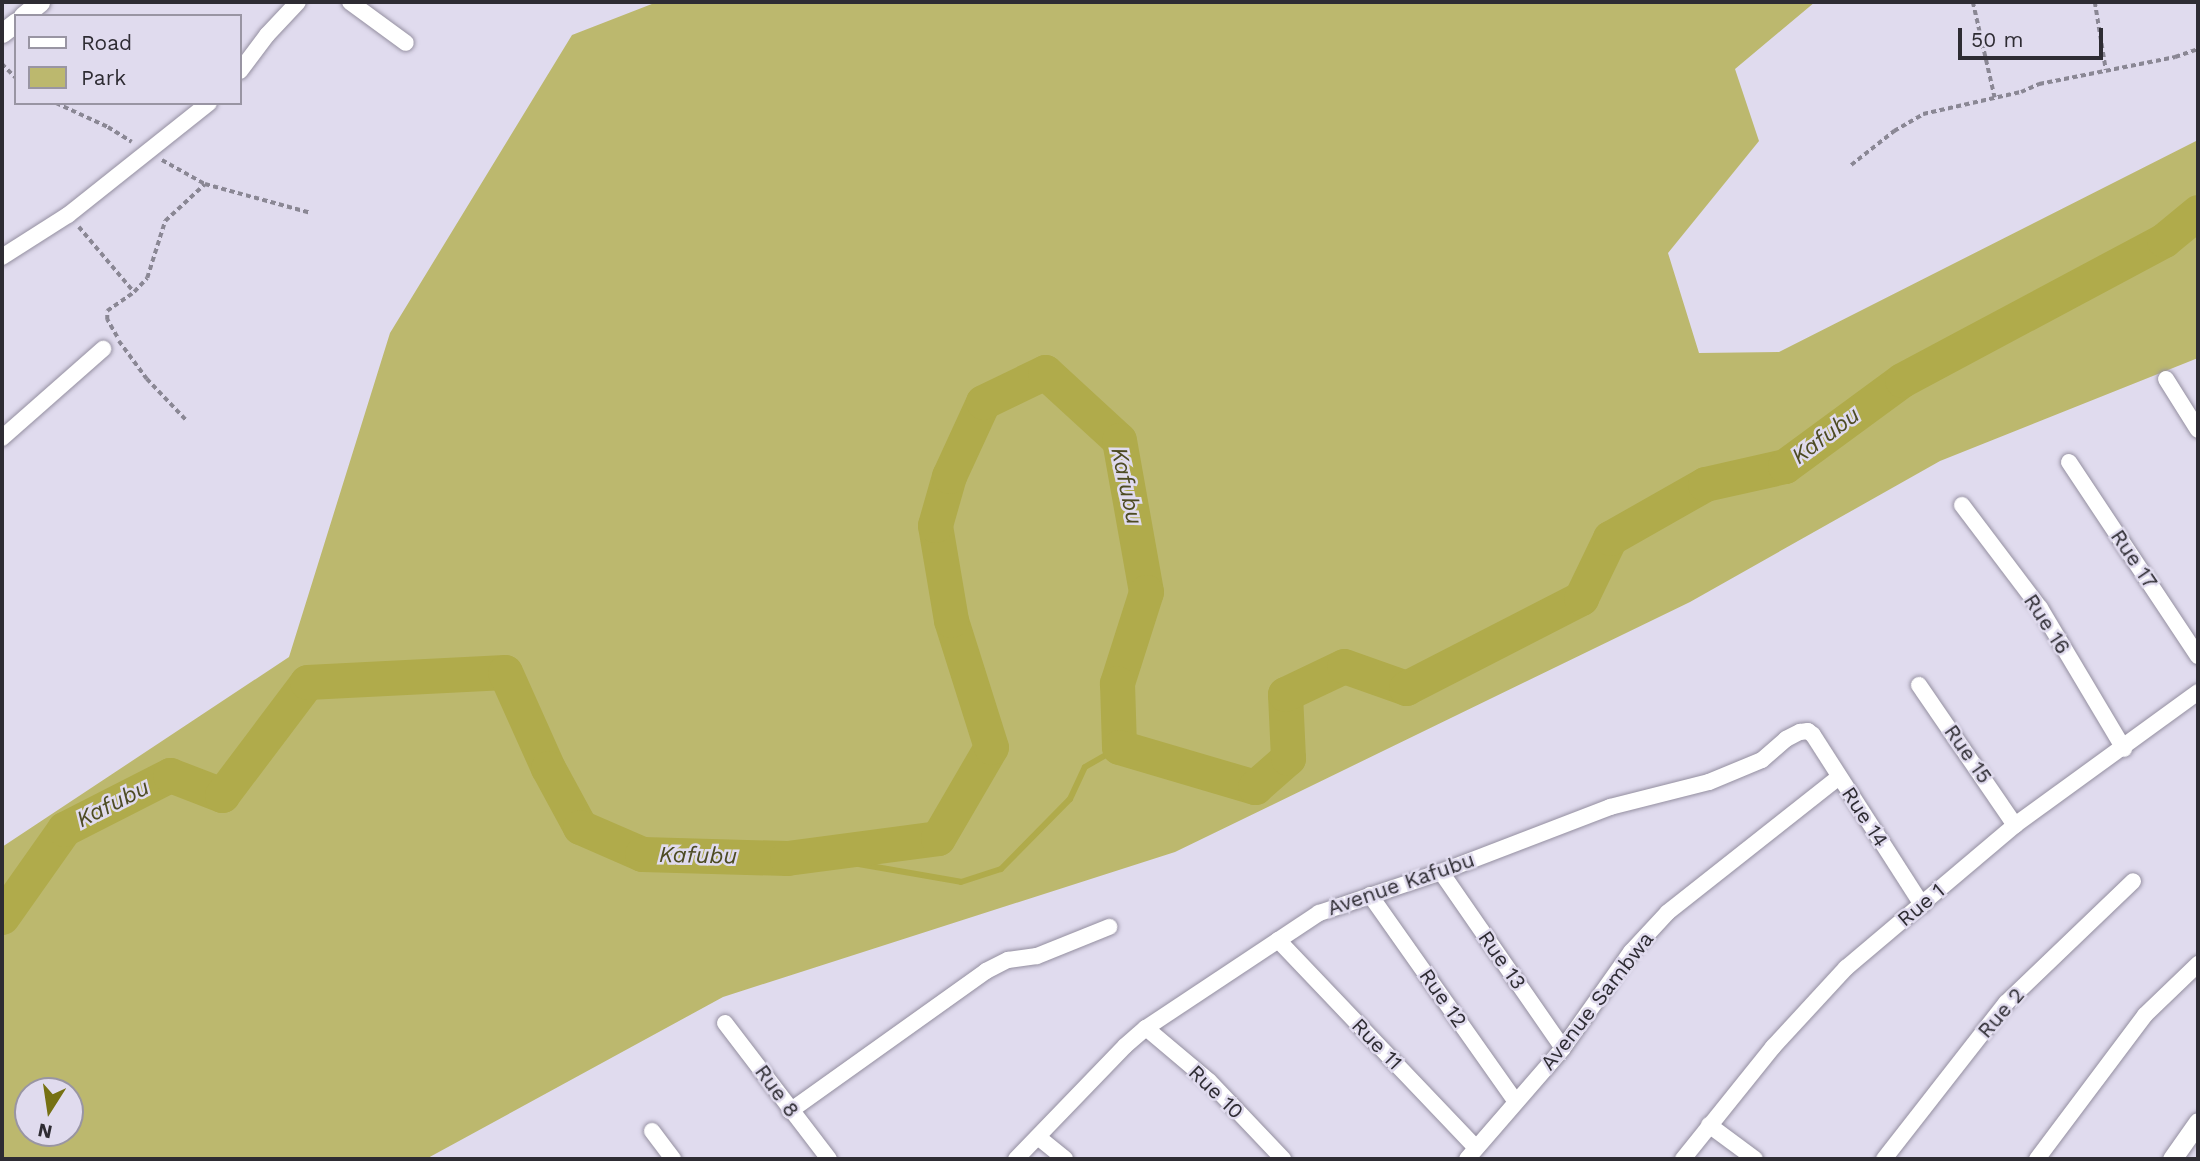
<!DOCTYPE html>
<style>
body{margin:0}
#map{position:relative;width:2200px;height:1161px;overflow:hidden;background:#e0dbee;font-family:"Work Sans",sans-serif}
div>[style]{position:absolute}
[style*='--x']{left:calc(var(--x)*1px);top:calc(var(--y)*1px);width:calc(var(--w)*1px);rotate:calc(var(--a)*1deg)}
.green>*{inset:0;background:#bcb86e}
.stream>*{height:6px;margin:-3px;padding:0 3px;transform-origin:3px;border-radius:3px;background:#b0ab4b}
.river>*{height:35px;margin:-17.5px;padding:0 17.5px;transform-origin:17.5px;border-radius:17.5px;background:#b0ab4b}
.path>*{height:3.5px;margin-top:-1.75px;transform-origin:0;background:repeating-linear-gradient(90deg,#8a8794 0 5px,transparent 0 8.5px)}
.roads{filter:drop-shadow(0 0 2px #948fa0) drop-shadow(0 0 2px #948fa0)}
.minor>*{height:16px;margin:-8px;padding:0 8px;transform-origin:8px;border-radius:8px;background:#fff}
.tertiary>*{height:19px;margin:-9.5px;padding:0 9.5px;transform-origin:9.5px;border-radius:9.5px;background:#fff}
span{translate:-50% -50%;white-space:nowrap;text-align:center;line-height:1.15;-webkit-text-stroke:5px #e0dbee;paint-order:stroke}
.street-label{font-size:21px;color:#2e2c33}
.water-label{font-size:23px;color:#4d4b23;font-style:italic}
.frame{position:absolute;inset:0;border:4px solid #2e2c33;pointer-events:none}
.legend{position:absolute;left:14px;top:14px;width:228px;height:91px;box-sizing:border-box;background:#e0dbee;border:2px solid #9995a3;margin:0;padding:9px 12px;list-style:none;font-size:21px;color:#2e2c33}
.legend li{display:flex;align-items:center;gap:14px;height:35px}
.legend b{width:35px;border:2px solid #9995a3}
.north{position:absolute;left:14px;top:1077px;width:70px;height:70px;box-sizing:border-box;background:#e0dbee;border:2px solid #9995a3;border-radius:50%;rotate:192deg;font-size:19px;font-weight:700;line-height:28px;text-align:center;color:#2e2c33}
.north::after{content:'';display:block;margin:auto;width:24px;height:32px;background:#767113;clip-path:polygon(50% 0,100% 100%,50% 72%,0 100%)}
.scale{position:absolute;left:1958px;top:28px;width:145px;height:32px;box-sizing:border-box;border:4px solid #2e2c33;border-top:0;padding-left:9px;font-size:21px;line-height:24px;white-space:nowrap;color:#2e2c33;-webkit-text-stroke:5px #e0dbee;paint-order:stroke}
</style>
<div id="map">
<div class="green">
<div style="clip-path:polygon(evenodd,657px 2px,1815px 2px,1735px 69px,1759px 141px,1668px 253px,1699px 353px,1779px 352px,2198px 140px,2198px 358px,1940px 461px,1690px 602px,1175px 852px,723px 997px,426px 1159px,2px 1159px,2px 847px,289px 657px,390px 333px,572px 35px,657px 2px,28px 1091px,70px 1091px,70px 1133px,28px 1133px,28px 1091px)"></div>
</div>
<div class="stream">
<div style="--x:807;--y:855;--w:156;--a:9.9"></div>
<div style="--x:961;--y:882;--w:42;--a:-18"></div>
<div style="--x:1001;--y:869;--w:98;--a:-45.4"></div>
<div style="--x:1070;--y:799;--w:35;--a:-65"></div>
<div style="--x:1085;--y:767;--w:39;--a:-30"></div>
</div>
<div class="river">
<div style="--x:2;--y:917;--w:108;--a:-54.8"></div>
<div style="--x:64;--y:829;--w:119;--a:-27"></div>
<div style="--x:170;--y:775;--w:56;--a:21"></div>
<div style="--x:222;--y:795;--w:141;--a:-53"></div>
<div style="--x:307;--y:682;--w:198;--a:-2.9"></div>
<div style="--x:505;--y:672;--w:105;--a:65.9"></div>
<div style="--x:548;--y:768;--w:67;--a:61.5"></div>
<div style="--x:580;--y:827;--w:68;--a:23.5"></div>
<div style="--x:642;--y:854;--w:145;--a:1.6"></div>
<div style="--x:787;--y:858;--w:152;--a:-7.5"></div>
<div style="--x:938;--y:838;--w:105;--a:-59.8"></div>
<div style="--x:991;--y:747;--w:133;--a:-107.5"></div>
<div style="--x:951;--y:620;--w:96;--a:-99.6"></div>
<div style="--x:935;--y:525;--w:51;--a:-74.1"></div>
<div style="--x:949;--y:476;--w:81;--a:-65.3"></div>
<div style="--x:983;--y:402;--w:69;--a:-25.8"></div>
<div style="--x:1045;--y:372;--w:100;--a:42.6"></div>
<div style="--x:1119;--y:440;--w:154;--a:79.9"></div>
<div style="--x:1146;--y:592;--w:96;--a:107.7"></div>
<div style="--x:1117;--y:683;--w:64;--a:88.2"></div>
<div style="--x:1119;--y:747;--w:142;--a:16.4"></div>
<div style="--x:1255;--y:787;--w:44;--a:-41.3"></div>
<div style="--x:1288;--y:758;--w:64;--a:-92.7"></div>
<div style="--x:1285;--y:694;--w:65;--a:-25.4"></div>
<div style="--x:1344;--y:666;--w:66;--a:19.5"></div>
<div style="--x:1406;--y:688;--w:197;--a:-27.2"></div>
<div style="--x:1581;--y:598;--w:67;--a:-64.2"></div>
<div style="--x:1610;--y:538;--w:109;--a:-29.6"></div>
<div style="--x:1705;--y:484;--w:82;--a:-12.7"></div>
<div style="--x:1785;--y:466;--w:145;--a:-36.3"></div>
<div style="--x:1902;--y:380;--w:297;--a:-28.1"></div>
<div style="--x:2164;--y:240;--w:44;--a:-39.5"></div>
</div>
<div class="path">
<div style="--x:1973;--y:2;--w:98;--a:77.1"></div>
<div style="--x:2095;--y:2;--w:69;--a:80.8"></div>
<div style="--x:2;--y:64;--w:20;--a:45"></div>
<div style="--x:56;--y:103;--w:57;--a:24.8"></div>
<div style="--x:108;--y:127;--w:28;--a:32"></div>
<div style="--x:162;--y:160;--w:49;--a:29.2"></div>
<div style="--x:205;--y:184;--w:110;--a:15.3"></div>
<div style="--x:1851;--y:165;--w:55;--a:-38.3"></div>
<div style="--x:1894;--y:131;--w:34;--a:-30"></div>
<div style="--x:1923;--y:114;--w:100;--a:-12.7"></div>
<div style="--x:2021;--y:92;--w:20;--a:-24"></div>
<div style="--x:2039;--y:84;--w:139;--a:-11.2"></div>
<div style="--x:2175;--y:57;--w:24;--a:-19"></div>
<div style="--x:79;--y:227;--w:85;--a:49.8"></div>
<div style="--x:117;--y:337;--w:20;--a:-120"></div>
<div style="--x:107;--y:320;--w:9;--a:-90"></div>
<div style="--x:107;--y:311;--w:33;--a:-35"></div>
<div style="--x:134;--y:292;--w:19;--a:-47"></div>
<div style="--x:147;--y:278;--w:60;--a:-72.5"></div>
<div style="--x:165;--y:221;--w:54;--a:-42.8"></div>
<div style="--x:119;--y:341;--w:47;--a:53.6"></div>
<div style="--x:147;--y:379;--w:57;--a:46.4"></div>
</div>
<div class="roads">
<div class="minor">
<div style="--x:350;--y:2;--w:69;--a:36.2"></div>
<div style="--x:240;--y:71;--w:45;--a:-53.1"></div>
<div style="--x:267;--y:35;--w:45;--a:-46.8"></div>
<div style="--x:2;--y:257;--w:78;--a:-32.5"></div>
<div style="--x:68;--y:215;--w:180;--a:-38.5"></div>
<div style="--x:2166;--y:379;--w:60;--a:57.9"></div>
<div style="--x:2;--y:438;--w:135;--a:-41.4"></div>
<div style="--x:2069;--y:462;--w:233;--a:56.4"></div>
<div style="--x:1962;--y:505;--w:129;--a:52.9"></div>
<div style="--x:2040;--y:608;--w:164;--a:59.2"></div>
<div style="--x:1919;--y:685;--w:170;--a:55.6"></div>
<div style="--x:1441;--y:872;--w:214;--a:55.3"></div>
<div style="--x:1370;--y:895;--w:253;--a:54.8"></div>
<div style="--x:1278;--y:940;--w:287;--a:46.4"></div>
<div style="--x:725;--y:1023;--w:171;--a:52.6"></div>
<div style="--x:1146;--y:1028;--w:82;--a:40.1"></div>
<div style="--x:1209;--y:1081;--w:108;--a:46.5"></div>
<div style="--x:790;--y:1111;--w:241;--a:-35.5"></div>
<div style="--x:986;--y:971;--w:25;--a:-27"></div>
<div style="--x:1008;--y:960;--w:29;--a:-8"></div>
<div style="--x:1037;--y:956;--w:78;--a:-21.9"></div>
<div style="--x:1709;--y:1125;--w:57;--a:36.5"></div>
<div style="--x:652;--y:1131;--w:35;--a:53"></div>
<div style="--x:1038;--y:1137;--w:35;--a:39"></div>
<div style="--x:1016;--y:1159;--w:157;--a:-46"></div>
<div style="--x:1125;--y:1046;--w:28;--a:-41"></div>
<div style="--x:1146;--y:1028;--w:208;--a:-33.6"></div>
<div style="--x:1319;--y:913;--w:129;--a:-18.6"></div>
<div style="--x:1441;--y:872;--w:181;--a:-21"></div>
<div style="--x:1610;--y:807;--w:102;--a:-14.2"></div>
<div style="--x:1709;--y:782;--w:57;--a:-22.5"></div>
<div style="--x:1762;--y:760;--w:32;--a:-41"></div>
<div style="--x:1786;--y:739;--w:16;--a:-27"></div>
<div style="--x:1800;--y:732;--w:8;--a:-7"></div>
<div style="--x:1808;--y:731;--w:6;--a:39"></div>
<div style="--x:1813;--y:735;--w:202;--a:57.3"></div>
<div style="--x:1467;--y:1159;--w:147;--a:-49.1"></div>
<div style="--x:1563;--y:1048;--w:118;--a:-54.7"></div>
<div style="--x:1631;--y:952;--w:54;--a:-47.2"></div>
<div style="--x:1668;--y:912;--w:218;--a:-38.3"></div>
<div style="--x:1683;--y:1159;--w:144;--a:-51.2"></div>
<div style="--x:1773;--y:1047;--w:108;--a:-47.3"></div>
<div style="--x:1846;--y:968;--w:221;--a:-40.2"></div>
<div style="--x:2015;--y:825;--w:226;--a:-36"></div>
<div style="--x:1884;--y:1159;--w:198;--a:-52"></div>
<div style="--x:2006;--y:1003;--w:176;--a:-43.8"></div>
<div style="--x:2037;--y:1159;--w:180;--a:-53.1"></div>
<div style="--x:2145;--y:1015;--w:74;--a:-43.9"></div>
</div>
<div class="tertiary">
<div style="--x:23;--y:16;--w:22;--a:-39"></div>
<div style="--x:2;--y:33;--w:18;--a:-38"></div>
<div style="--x:2172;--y:1159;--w:45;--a:-54.9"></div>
</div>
</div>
<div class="street-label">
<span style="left:2134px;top:559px;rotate:56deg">Rue 17</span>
<span style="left:2047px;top:624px;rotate:57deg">Rue 16</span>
<span style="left:1968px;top:754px;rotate:55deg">Rue 15</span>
<span style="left:1865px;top:817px;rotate:57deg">Rue 14</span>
<span style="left:1401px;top:884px;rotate:-19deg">Avenue Kafubu</span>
<span style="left:1921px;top:905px;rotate:-40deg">Rue 1</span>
<span style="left:1502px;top:960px;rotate:55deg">Rue 13</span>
<span style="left:1443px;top:998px;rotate:55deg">Rue 12</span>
<span style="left:1597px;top:1001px;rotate:-52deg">Avenue Sambwa</span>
<span style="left:2001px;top:1013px;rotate:-49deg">Rue 2</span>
<span style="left:1377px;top:1044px;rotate:46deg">Rue 11</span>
<span style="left:777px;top:1091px;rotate:54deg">Rue 8</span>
<span style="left:1216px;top:1092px;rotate:44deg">Rue 10</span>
</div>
<div class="water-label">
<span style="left:1826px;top:436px;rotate:-37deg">Kafubu</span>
<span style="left:1126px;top:486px;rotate:78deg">Kafubu</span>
<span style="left:113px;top:804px;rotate:-27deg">Kafubu</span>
<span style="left:698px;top:856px;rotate:1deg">Kafubu</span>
</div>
<div class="frame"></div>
<ul class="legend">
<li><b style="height:9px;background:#fff"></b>Road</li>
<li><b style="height:19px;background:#bcb86e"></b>Park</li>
</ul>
<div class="north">N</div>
<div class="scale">50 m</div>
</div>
